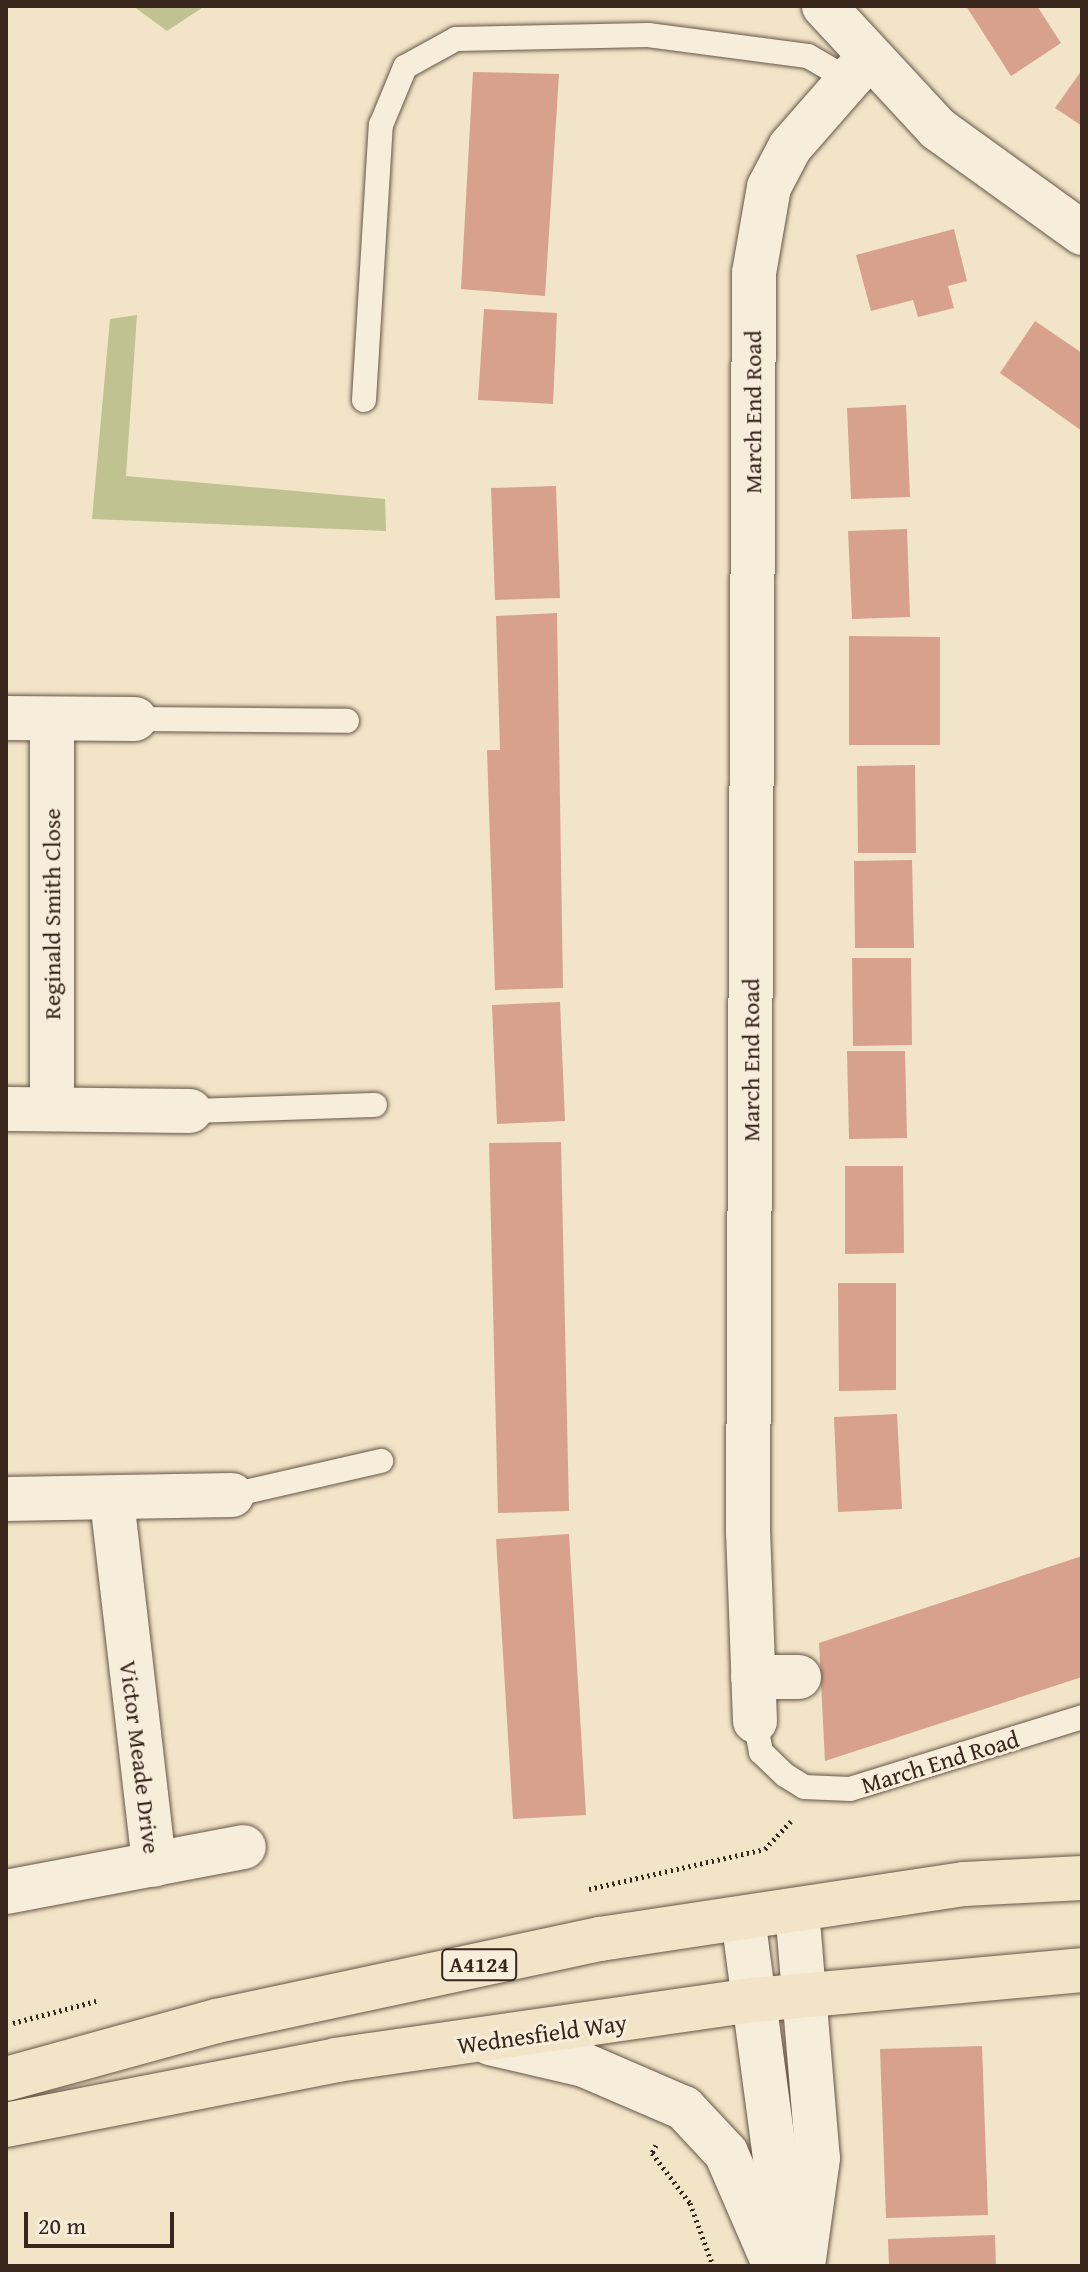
<!DOCTYPE html>
<style>
body{margin:0}
#map{position:relative;width:1088px;height:2272px;overflow:hidden;background:#f1e4c7;font-family:"Gentium Book Plus",serif}
div>[style]{position:absolute}
[style*='--x']{left:calc(var(--x)*1px);top:calc(var(--y)*1px);width:calc(var(--w)*1px);rotate:calc(var(--a)*1deg)}
.green>*{inset:0;background:#c1c291}
.building>*{inset:0;background:#d7a18d}
.path>*{height:5px;margin-top:-2.5px;transform-origin:0;background:repeating-linear-gradient(90deg,#38261d 0 2px,transparent 0 6px)}
.roads{filter:drop-shadow(0 0 2px #665648) drop-shadow(0 0 2px #665648)}
.service>*{height:24px;margin:-12px;padding:0 12px;transform-origin:12px;border-radius:12px;background:#f6eddb}
.minor>*{height:44px;margin:-22px;padding:0 22px;transform-origin:22px;border-radius:22px;background:#f6eddb}
.tertiary>*{height:44px;margin:-22px;padding:0 22px;transform-origin:22px;border-radius:22px;background:#f6eddb}
.secondary>*{height:44px;margin:-22px;padding:0 22px;transform-origin:22px;border-radius:22px;background:#f6eddb}
.primary>*{height:44px;margin:-22px;padding:0 22px;transform-origin:22px;border-radius:22px;background:#f1e4c7}
span{translate:-50% -50%;white-space:nowrap;text-align:center;line-height:1.15;-webkit-text-stroke:6px #f6eddb;paint-order:stroke}
.shield-label span{padding:2px 6px;background:#f6eddb;border:2px solid;border-radius:6px;-webkit-text-stroke-width:0}
.shield-label{font-size:22px;color:#38261d;font-weight:700}
.street-label{font-size:24px;color:#38261d}
.frame{position:absolute;inset:0;border:8px solid #38261d;pointer-events:none}
.scale{position:absolute;left:24px;top:2212px;width:150px;height:36px;box-sizing:border-box;border:4px solid #38261d;border-top:0;padding-left:10px;font-size:24px;line-height:28px;white-space:nowrap;color:#38261d;-webkit-text-stroke:6px #f6eddb;paint-order:stroke}
</style>
<div id="map">
<div class="green">
<div style="clip-path:polygon(133px 6px,205px 6px,167px 31px)"></div>
<div style="clip-path:polygon(137px 315px,126px 476px,385px 499px,386px 531px,92px 519px,110px 319px)"></div>
</div>
<div class="building">
<div style="clip-path:polygon(966px 6px,1037px 6px,1061px 43px,1011px 76px)"></div>
<div style="clip-path:polygon(1082px 70px,1082px 126px,1055px 108px)"></div>
<div style="clip-path:polygon(473px 72px,559px 74px,545px 296px,461px 289px)"></div>
<div style="clip-path:polygon(954px 229px,967px 281px,948px 286px,954px 308px,918px 317px,913px 300px,871px 311px,856px 255px)"></div>
<div style="clip-path:polygon(484px 309px,557px 313px,553px 404px,478px 400px)"></div>
<div style="clip-path:polygon(1035px 321px,1082px 353px,1082px 431px,1000px 373px)"></div>
<div style="clip-path:polygon(906px 405px,910px 497px,851px 499px,847px 408px)"></div>
<div style="clip-path:polygon(556px 486px,560px 598px,495px 600px,491px 488px)"></div>
<div style="clip-path:polygon(907px 529px,910px 617px,852px 619px,848px 531px)"></div>
<div style="clip-path:polygon(557px 613px,563px 988px,495px 990px,487px 750px,500px 750px,496px 616px)"></div>
<div style="clip-path:polygon(849px 636px,940px 637px,940px 745px,849px 745px)"></div>
<div style="clip-path:polygon(915px 765px,916px 853px,858px 853px,857px 766px)"></div>
<div style="clip-path:polygon(912px 860px,914px 948px,855px 948px,854px 861px)"></div>
<div style="clip-path:polygon(852px 958px,911px 958px,912px 1045px,853px 1046px)"></div>
<div style="clip-path:polygon(560px 1002px,565px 1121px,497px 1124px,492px 1005px)"></div>
<div style="clip-path:polygon(847px 1051px,905px 1051px,907px 1138px,849px 1139px)"></div>
<div style="clip-path:polygon(561px 1142px,569px 1511px,498px 1513px,489px 1143px)"></div>
<div style="clip-path:polygon(845px 1166px,903px 1166px,904px 1253px,845px 1254px)"></div>
<div style="clip-path:polygon(838px 1283px,896px 1283px,896px 1390px,839px 1391px)"></div>
<div style="clip-path:polygon(897px 1414px,902px 1509px,838px 1512px,834px 1417px)"></div>
<div style="clip-path:polygon(569px 1534px,586px 1815px,513px 1819px,496px 1539px)"></div>
<div style="clip-path:polygon(1082px 1556px,1082px 1677px,825px 1761px,819px 1643px)"></div>
<div style="clip-path:polygon(982px 2046px,988px 2215px,886px 2218px,880px 2049px)"></div>
<div style="clip-path:polygon(995px 2235px,996px 2266px,889px 2266px,888px 2239px)"></div>
</div>
<div class="path">
<div style="--x:589;--y:1889;--w:180;--a:-12.8"></div>
<div style="--x:765;--y:1849;--w:38;--a:-47"></div>
<div style="--x:13;--y:2023;--w:86;--a:-14.8"></div>
<div style="--x:656;--y:2145;--w:9;--a:117"></div>
<div style="--x:652;--y:2153;--w:63;--a:52.8"></div>
<div style="--x:690;--y:2203;--w:67;--a:69.9"></div>
</div>
<div class="roads">
<div class="service">
<div style="--x:364;--y:400;--w:276;--a:-86.5"></div>
<div style="--x:381;--y:125;--w:63;--a:-67.5"></div>
<div style="--x:405;--y:67;--w:58;--a:-28.8"></div>
<div style="--x:456;--y:39;--w:192;--a:-1.2"></div>
<div style="--x:648;--y:35;--w:161;--a:7.5"></div>
<div style="--x:808;--y:56;--w:44;--a:30.1"></div>
<div style="--x:135;--y:719;--w:212;--a:0.5"></div>
<div style="--x:190;--y:1111;--w:185;--a:-1.9"></div>
<div style="--x:232;--y:1495;--w:153;--a:-12.9"></div>
<div style="--x:755;--y:1721;--w:32;--a:79"></div>
<div style="--x:761;--y:1752;--w:33;--a:44"></div>
<div style="--x:785;--y:1775;--w:22;--a:32"></div>
<div style="--x:804;--y:1787;--w:46;--a:2.5"></div>
<div style="--x:850;--y:1789;--w:243;--a:-17.2"></div>
</div>
<div class="minor">
<div style="--x:6;--y:718;--w:129;--a:0.4"></div>
<div style="--x:52;--y:1108;--w:389;--a:-90"></div>
<div style="--x:6;--y:1109;--w:184;--a:0.6"></div>
<div style="--x:6;--y:1499;--w:226;--a:-1"></div>
<div style="--x:112;--y:1500;--w:367;--a:83.4"></div>
<div style="--x:753;--y:1677;--w:46;--a:0"></div>
<div style="--x:755;--y:1721;--w:188;--a:-92.1"></div>
<div style="--x:748;--y:1533;--w:1260;--a:-89.73"></div>
<div style="--x:754;--y:273;--w:87;--a:-80.1"></div>
<div style="--x:769;--y:187;--w:45;--a:-62.3"></div>
<div style="--x:790;--y:147;--w:117;--a:-48.8"></div>
<div style="--x:6;--y:1892;--w:242;--a:-10.7"></div>
</div>
<div class="tertiary">
<div style="--x:797;--y:1910;--w:249;--a:85.2"></div>
<div style="--x:818;--y:2158;--w:109;--a:97.9"></div>
<div style="--x:743;--y:1918;--w:341;--a:82.4"></div>
<div style="--x:490;--y:2043;--w:97;--a:13.2"></div>
<div style="--x:584;--y:2065;--w:109;--a:23.3"></div>
<div style="--x:684;--y:2108;--w:62;--a:47"></div>
<div style="--x:726;--y:2153;--w:123;--a:66.6"></div>
</div>
<div class="secondary">
<div style="--x:824;--y:6;--w:168;--a:47.2"></div>
<div style="--x:938;--y:129;--w:178;--a:35.8"></div>
</div>
<div class="primary">
<div style="--x:6;--y:2079;--w:219;--a:-15.4"></div>
<div style="--x:217;--y:2021;--w:392;--a:-12.1"></div>
<div style="--x:600;--y:1939;--w:368;--a:-8.6"></div>
<div style="--x:964;--y:1884;--w:118;--a:-2.9"></div>
<div style="--x:6;--y:2125;--w:336;--a:-11.1"></div>
<div style="--x:336;--y:2060;--w:422;--a:-8.2"></div>
<div style="--x:754;--y:2000;--w:329;--a:-5.2"></div>
</div>
</div>
<div class="shield-label">
<span style="left:479px;top:1965px">A4124</span>
</div>
<div class="street-label">
<span style="left:753px;top:412px;rotate:-90deg">March End Road</span>
<span style="left:52px;top:914px;rotate:-90deg">Reginald Smith Close</span>
<span style="left:751px;top:1060px;rotate:-90deg">March End Road</span>
<span style="left:140px;top:1757px;rotate:83deg">Victor Meade Drive</span>
<span style="left:940px;top:1762px;rotate:-17deg">March End Road</span>
<span style="left:542px;top:2034px;rotate:-8deg">Wednesfield Way</span>
</div>
<div class="frame"></div>
<div class="scale">20 m</div>
</div>
